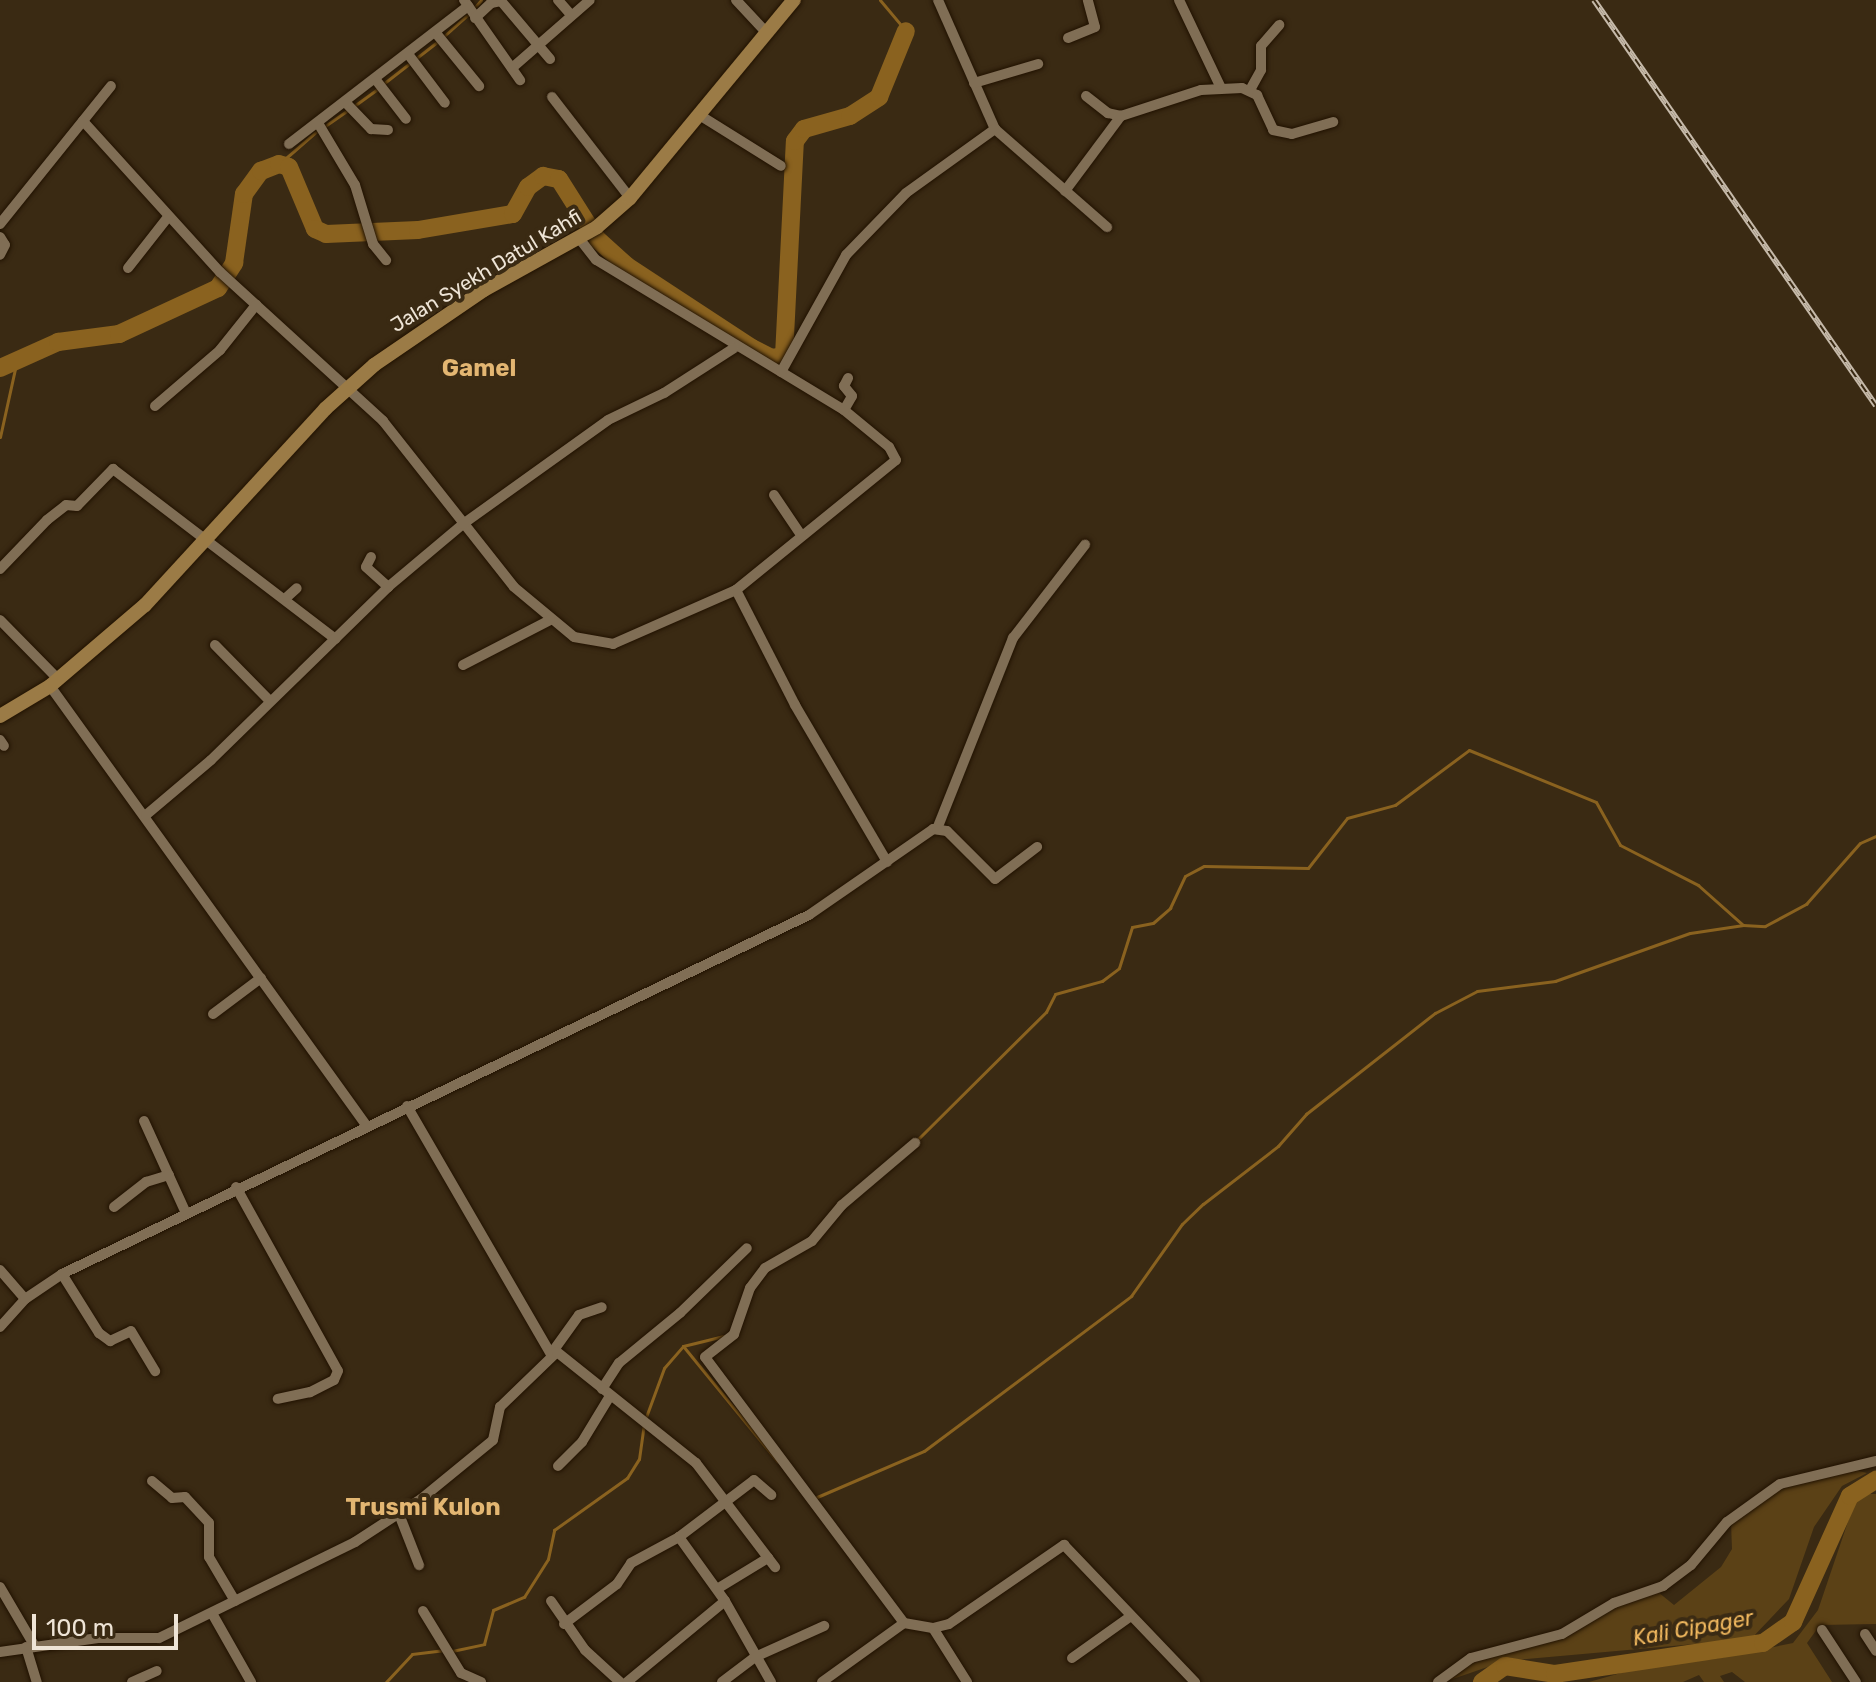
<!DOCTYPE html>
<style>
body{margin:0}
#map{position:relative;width:1876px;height:1682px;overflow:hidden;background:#3a2a13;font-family:Rubik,sans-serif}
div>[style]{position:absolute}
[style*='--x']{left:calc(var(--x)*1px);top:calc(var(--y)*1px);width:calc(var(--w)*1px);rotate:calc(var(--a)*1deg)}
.green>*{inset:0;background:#5b4116}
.stream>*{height:3px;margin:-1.5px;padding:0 1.5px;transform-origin:1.5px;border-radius:1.5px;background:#8a621f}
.river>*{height:18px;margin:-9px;padding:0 9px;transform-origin:9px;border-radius:9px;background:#8a621f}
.roads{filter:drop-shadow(0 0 2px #211200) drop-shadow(0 0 2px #211200)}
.street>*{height:10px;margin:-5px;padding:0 5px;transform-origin:5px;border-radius:5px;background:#806e55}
.secondary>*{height:14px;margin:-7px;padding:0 7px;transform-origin:7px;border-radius:7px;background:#9b7b46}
.rail>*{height:6px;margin-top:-3px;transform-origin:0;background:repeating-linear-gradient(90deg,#3a2a13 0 9px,#c6baaa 0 18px);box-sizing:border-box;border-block:2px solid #c6baaa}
span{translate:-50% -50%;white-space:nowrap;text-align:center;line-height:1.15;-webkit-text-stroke:8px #3a2a13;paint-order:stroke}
.street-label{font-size:20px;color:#eee4d6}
.water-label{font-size:22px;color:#f2b95f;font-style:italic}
.quarter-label{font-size:24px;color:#e3b672;font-weight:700}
.scale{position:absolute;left:32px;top:1614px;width:146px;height:36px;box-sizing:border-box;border:4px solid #eee4d6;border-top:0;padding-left:10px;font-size:24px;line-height:28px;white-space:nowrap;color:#eee4d6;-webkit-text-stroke:6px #3a2a13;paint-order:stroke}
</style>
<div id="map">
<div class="green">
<div style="clip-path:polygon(1851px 1469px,1867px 1473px,1842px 1486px,1814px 1527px,1789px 1599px,1751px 1639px,1505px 1661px,1444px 1682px,1467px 1664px,1572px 1634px,1615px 1606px,1658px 1592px,1674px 1605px,1721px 1567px,1732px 1549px,1731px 1523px,1777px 1490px)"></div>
<div style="clip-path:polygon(1869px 1494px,1876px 1494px,1876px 1624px,1820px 1625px,1807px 1643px,1832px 1682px,1745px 1682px,1732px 1672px,1720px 1676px,1724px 1682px,1704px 1682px,1699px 1675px,1683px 1682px,1589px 1682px,1656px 1663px,1715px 1659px,1793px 1643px,1818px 1610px,1855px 1501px)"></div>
</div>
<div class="stream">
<div style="--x:880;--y:0;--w:40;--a:50"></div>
<div style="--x:475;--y:7;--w:9;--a:-49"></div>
<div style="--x:443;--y:37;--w:36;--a:-42"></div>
<div style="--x:383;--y:84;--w:68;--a:-37.9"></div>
<div style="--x:354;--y:106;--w:29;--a:-36"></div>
<div style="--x:325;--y:126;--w:28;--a:-35"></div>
<div style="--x:279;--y:164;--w:52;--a:-41.1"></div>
<div style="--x:0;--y:437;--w:79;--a:-77.6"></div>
<div style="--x:917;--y:1140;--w:182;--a:-44.8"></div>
<div style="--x:1046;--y:1012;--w:20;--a:-63"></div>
<div style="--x:1055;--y:994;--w:49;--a:-15.5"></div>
<div style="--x:1102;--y:981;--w:21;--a:-37"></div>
<div style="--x:1119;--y:968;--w:43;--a:-72.4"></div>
<div style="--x:1132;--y:927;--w:21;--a:-11"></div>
<div style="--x:1153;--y:923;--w:23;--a:-41"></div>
<div style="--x:1170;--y:908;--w:35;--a:-65"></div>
<div style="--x:1185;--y:876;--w:21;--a:-28"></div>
<div style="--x:1204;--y:866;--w:104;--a:1.1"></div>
<div style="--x:1308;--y:868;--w:63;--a:-52"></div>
<div style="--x:1347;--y:818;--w:50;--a:-15.2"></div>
<div style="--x:1395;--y:805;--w:92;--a:-36.6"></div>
<div style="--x:1469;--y:750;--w:137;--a:22.3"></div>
<div style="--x:1596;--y:802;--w:49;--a:60.8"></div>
<div style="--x:1620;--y:845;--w:88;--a:27.1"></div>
<div style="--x:1698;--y:885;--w:60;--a:41.6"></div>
<div style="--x:1743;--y:925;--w:22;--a:3"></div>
<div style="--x:1765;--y:926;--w:47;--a:-28.2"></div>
<div style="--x:1806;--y:904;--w:81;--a:-48.5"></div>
<div style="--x:1860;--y:843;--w:17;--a:-24"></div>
<div style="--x:749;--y:1282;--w:30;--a:-46"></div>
<div style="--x:683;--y:1346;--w:149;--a:50.7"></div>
<div style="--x:646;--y:1417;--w:52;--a:-69.8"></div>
<div style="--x:664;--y:1368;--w:29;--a:-49"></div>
<div style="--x:683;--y:1346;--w:42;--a:-13.7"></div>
<div style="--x:817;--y:1497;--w:116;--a:-23.3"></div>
<div style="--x:924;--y:1451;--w:259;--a:-36.8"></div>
<div style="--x:1131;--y:1296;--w:88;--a:-54.7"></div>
<div style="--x:1182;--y:1224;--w:29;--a:-44"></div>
<div style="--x:1203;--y:1204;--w:95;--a:-37.7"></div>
<div style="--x:1278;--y:1146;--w:43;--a:-48.8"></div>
<div style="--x:1306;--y:1114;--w:164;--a:-38.1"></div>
<div style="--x:1435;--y:1013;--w:47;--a:-27.6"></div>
<div style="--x:1477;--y:991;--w:79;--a:-7.3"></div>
<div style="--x:1555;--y:981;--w:143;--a:-19.6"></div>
<div style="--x:1690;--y:933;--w:54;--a:-8.6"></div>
<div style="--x:452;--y:1651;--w:33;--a:-12"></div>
<div style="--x:484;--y:1644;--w:35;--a:-75"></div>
<div style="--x:493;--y:1610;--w:34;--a:-23"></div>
<div style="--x:524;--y:1597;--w:45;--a:-57.7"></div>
<div style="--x:548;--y:1559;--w:30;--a:-78"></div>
<div style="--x:554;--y:1530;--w:90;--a:-35.5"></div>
<div style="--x:627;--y:1478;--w:22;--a:-58"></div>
<div style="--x:639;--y:1459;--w:34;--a:-82"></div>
<div style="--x:386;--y:1682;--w:38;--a:-47"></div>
<div style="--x:412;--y:1654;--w:33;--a:-7"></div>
</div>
<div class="river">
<div style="--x:0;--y:368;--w:64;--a:-24.1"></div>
<div style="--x:58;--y:342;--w:62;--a:-7.5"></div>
<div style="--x:119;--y:334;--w:109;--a:-24.9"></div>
<div style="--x:218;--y:288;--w:30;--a:-57"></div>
<div style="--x:234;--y:263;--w:70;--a:-81.8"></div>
<div style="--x:244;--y:194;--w:29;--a:-54"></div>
<div style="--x:261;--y:171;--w:19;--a:-21"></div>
<div style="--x:279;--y:164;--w:10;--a:17"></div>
<div style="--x:289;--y:167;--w:67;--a:67.2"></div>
<div style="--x:315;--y:229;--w:12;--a:24"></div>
<div style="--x:326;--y:234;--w:92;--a:-2.5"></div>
<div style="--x:418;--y:230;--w:96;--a:-9.6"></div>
<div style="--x:513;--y:214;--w:31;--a:-61"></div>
<div style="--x:528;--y:187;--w:19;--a:-36"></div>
<div style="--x:543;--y:176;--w:16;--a:11"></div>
<div style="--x:559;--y:179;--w:71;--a:57.7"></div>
<div style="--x:597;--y:239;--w:40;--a:42"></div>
<div style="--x:627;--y:266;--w:149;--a:33.3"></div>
<div style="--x:752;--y:348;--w:22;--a:27"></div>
<div style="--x:772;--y:358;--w:12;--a:-9"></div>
<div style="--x:784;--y:356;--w:215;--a:-87.1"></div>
<div style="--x:795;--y:141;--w:15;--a:-53"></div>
<div style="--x:804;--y:129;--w:48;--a:-15.8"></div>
<div style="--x:850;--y:116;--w:35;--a:-33"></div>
<div style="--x:879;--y:97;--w:71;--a:-67.8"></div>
<div style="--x:1482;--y:1682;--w:28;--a:-35"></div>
<div style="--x:1505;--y:1666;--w:51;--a:9.1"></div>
<div style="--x:1555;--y:1674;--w:210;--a:-8.5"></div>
<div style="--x:1763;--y:1643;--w:37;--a:-35"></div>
<div style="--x:1793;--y:1622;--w:138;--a:-65.7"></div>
<div style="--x:1850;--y:1496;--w:31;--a:-32"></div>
</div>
<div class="roads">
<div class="street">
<div style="--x:464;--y:0;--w:98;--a:55"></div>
<div style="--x:558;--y:0;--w:20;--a:49"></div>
<div style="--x:736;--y:0;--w:41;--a:47"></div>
<div style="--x:938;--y:0;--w:141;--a:66.2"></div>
<div style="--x:995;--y:129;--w:149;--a:41.2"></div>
<div style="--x:1179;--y:0;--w:98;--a:64.5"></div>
<div style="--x:475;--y:18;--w:22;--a:-43"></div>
<div style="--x:491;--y:3;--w:10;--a:-11"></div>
<div style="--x:501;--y:1;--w:76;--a:49.8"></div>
<div style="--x:435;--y:32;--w:70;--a:50.8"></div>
<div style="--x:1068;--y:38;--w:29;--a:-22"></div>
<div style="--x:1095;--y:27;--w:28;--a:-105"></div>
<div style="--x:408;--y:54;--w:61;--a:52.9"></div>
<div style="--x:512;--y:68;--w:103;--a:-41.1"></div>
<div style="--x:376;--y:80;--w:49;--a:52.4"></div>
<div style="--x:974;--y:83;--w:67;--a:-16.5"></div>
<div style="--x:1250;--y:90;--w:23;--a:-61"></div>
<div style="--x:1261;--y:70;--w:24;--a:-90"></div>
<div style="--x:1261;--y:46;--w:28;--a:-49"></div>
<div style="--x:1086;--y:96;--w:28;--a:38"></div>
<div style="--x:1108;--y:113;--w:13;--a:13"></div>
<div style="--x:1121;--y:116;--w:84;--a:-18"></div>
<div style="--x:1201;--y:90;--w:41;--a:-2.8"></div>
<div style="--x:1242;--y:88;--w:17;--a:25"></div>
<div style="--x:1257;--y:95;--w:38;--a:65"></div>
<div style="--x:1273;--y:130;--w:19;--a:12"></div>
<div style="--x:1292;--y:134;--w:43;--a:-16.3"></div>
<div style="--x:552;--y:97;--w:128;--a:52.3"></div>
<div style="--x:347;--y:104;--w:35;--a:46"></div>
<div style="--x:371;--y:129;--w:17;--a:3"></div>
<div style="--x:701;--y:116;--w:94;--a:32"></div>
<div style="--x:83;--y:121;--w:204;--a:47.8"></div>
<div style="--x:220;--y:272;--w:221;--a:42.4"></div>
<div style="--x:383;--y:421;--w:211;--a:51.7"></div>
<div style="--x:514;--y:587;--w:78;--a:39.8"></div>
<div style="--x:574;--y:637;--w:40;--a:10"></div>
<div style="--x:613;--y:644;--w:134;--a:-23.7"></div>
<div style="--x:736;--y:590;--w:206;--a:-39.1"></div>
<div style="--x:896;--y:460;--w:15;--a:-118"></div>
<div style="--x:889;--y:447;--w:58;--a:-140.6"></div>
<div style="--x:844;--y:410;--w:290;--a:-148.8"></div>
<div style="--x:596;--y:260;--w:29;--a:-128"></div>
<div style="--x:318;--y:123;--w:72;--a:59.2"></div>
<div style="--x:355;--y:185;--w:62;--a:73"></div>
<div style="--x:373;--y:244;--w:21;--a:51"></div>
<div style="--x:289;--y:144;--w:226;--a:-37.6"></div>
<div style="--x:1065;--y:191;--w:94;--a:-53.3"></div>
<div style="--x:0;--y:224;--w:177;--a:-51.2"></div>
<div style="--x:0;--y:237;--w:9;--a:58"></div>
<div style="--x:5;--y:245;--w:11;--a:117"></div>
<div style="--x:128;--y:268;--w:65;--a:-51.9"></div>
<div style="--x:781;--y:372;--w:134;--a:-60.9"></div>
<div style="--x:846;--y:255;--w:86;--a:-45.9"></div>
<div style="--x:906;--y:193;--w:110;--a:-35.7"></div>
<div style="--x:155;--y:406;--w:86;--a:-40.7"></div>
<div style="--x:220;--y:350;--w:58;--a:-51.3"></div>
<div style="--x:844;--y:410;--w:16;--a:-60"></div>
<div style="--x:852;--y:396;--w:13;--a:-129"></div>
<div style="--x:844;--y:386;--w:9;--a:-63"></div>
<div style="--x:774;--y:495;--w:48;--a:56"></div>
<div style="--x:371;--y:557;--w:11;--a:117"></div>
<div style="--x:366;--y:567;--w:30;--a:42"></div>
<div style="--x:0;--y:569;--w:68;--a:-46.2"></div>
<div style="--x:47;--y:520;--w:24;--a:-38"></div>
<div style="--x:66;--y:505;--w:11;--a:5"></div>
<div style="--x:77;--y:506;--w:52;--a:-45.8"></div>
<div style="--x:113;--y:469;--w:280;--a:37.4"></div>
<div style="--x:736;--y:590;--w:129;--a:62.8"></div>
<div style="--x:795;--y:705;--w:182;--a:59.6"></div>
<div style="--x:287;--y:597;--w:13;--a:-42"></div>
<div style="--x:0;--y:620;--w:83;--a:45.5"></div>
<div style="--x:215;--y:645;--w:78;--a:45.5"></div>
<div style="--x:463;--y:665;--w:98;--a:-27.3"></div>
<div style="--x:50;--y:686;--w:541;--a:54.25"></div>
<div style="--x:0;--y:740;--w:7;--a:56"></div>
<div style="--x:146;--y:815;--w:85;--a:-40.2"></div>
<div style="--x:211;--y:760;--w:248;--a:-44.3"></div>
<div style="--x:388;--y:587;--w:98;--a:-40"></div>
<div style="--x:463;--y:524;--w:178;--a:-35.6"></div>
<div style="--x:608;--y:420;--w:62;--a:-25.7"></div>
<div style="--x:664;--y:393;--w:83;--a:-32.7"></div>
<div style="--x:937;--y:829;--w:206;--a:-68.3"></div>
<div style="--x:1013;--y:638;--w:118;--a:-52.3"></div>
<div style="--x:213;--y:1014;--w:60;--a:-36.9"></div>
<div style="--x:407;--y:1106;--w:287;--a:59.9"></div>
<div style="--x:551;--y:1354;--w:48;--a:-54.3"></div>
<div style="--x:579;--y:1315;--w:24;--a:-19"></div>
<div style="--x:144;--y:1121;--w:99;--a:65.5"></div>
<div style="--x:236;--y:1187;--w:210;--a:61"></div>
<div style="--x:338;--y:1371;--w:10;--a:114"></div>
<div style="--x:334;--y:1380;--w:27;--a:153"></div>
<div style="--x:310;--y:1392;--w:33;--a:168"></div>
<div style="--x:114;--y:1207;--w:41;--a:-38"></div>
<div style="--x:146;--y:1182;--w:24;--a:-17"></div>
<div style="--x:0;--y:1270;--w:38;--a:49"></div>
<div style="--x:62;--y:1274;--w:70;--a:57.9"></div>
<div style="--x:99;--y:1333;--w:14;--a:36"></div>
<div style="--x:110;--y:1341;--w:23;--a:-25"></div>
<div style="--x:131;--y:1331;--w:47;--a:59"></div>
<div style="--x:0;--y:1327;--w:38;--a:-48"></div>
<div style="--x:25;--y:1299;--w:45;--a:-34"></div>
<div style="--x:62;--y:1274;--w:829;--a:-25.67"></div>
<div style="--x:809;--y:915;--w:151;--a:-34.7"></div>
<div style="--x:933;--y:829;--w:14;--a:8"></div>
<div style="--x:947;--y:831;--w:68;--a:45"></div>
<div style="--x:995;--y:879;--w:53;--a:-37.3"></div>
<div style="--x:602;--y:1389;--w:31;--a:-57"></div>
<div style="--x:619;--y:1363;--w:79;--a:-39.3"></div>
<div style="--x:680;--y:1313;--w:93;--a:-44.1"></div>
<div style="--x:558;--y:1466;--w:34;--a:-45"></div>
<div style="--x:582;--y:1442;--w:54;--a:-58.7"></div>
<div style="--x:152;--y:1481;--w:26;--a:40"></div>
<div style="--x:172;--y:1498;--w:13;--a:-4"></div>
<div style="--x:185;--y:1497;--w:35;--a:47"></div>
<div style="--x:209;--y:1523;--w:34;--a:90"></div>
<div style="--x:209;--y:1557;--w:51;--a:59.4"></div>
<div style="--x:399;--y:1514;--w:55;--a:68.6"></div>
<div style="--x:0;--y:1587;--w:67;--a:59.6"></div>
<div style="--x:717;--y:1589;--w:60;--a:-31.3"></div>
<div style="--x:551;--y:1601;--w:60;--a:55.2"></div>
<div style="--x:585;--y:1650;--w:47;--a:42.4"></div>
<div style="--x:423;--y:1611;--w:73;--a:58.5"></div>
<div style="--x:461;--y:1673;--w:22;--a:24"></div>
<div style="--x:213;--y:1615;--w:77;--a:60.4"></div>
<div style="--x:904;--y:1623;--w:332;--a:-126.8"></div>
<div style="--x:705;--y:1357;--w:37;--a:-38"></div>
<div style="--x:734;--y:1334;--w:49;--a:-70.8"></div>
<div style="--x:750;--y:1288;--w:25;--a:-53"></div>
<div style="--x:765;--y:1268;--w:54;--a:-29.9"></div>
<div style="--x:812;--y:1241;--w:47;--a:-50.2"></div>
<div style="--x:842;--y:1205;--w:96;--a:-40.3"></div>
<div style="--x:564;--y:1624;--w:66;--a:-37"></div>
<div style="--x:617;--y:1584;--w:25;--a:-56"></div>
<div style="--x:631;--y:1563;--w:55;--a:-28.4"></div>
<div style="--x:933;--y:1628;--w:64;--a:57.8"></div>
<div style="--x:1822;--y:1630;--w:62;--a:56.8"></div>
<div style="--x:1865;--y:1634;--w:20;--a:57"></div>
<div style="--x:26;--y:1647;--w:37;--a:73"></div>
<div style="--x:0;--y:1652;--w:99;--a:-8.1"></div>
<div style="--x:98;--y:1638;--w:61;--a:0"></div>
<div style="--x:159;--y:1638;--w:218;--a:-26.1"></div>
<div style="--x:355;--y:1542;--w:79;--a:-33.1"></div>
<div style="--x:421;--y:1499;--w:93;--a:-39.3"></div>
<div style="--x:493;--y:1440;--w:34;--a:-78"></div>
<div style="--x:500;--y:1407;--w:79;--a:-44"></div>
<div style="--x:557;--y:1352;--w:178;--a:38.6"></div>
<div style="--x:696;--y:1463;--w:131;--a:52.8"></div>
<div style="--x:1072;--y:1658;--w:72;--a:-35.4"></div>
<div style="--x:132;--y:1682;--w:27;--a:-24"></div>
<div style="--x:627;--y:1682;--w:127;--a:-39.6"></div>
<div style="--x:722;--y:1682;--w:41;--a:-37.1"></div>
<div style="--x:755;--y:1657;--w:76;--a:-24.2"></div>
<div style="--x:771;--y:1682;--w:93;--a:-119.6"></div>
<div style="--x:725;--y:1601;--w:79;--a:-125.7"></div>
<div style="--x:679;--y:1537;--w:94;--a:-37.2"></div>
<div style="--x:754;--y:1480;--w:23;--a:41"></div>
<div style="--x:822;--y:1682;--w:101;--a:-35.7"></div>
<div style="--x:904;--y:1623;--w:29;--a:10"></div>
<div style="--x:933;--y:1628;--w:16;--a:-14"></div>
<div style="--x:949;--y:1624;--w:140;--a:-34.5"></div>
<div style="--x:1064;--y:1545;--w:190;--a:46.3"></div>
<div style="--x:1438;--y:1682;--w:41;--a:-36"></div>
<div style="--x:1471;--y:1658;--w:94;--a:-14.8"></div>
<div style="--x:1562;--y:1634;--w:61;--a:-30.8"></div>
<div style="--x:1614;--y:1603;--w:52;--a:-19.1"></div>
<div style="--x:1663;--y:1586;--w:35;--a:-37"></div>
<div style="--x:1691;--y:1565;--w:56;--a:-50.1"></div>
<div style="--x:1727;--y:1522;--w:65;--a:-35.6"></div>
<div style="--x:1780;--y:1484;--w:99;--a:-13.5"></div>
</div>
<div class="secondary">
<div style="--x:0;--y:716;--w:58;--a:-31"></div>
<div style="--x:50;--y:686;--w:125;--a:-40.5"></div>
<div style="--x:145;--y:605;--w:266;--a:-47.4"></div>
<div style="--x:325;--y:409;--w:66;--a:-41.9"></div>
<div style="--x:374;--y:365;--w:133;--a:-34.3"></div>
<div style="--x:484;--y:290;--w:129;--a:-29.1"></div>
<div style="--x:597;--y:227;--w:44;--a:-41.3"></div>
<div style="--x:630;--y:198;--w:257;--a:-50.4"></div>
</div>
</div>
<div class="rail">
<div style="--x:1594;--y:0;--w:494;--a:55.2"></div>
</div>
<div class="street-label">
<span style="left:486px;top:271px;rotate:-31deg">Jalan Syekh Datul Kahfi</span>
</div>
<div class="water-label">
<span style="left:1693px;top:1628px;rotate:-10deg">Kali Cipager</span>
</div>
<div class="quarter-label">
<span style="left:479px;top:369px">Gamel</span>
<span style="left:423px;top:1508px">Trusmi Kulon</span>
</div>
<div class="scale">100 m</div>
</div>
